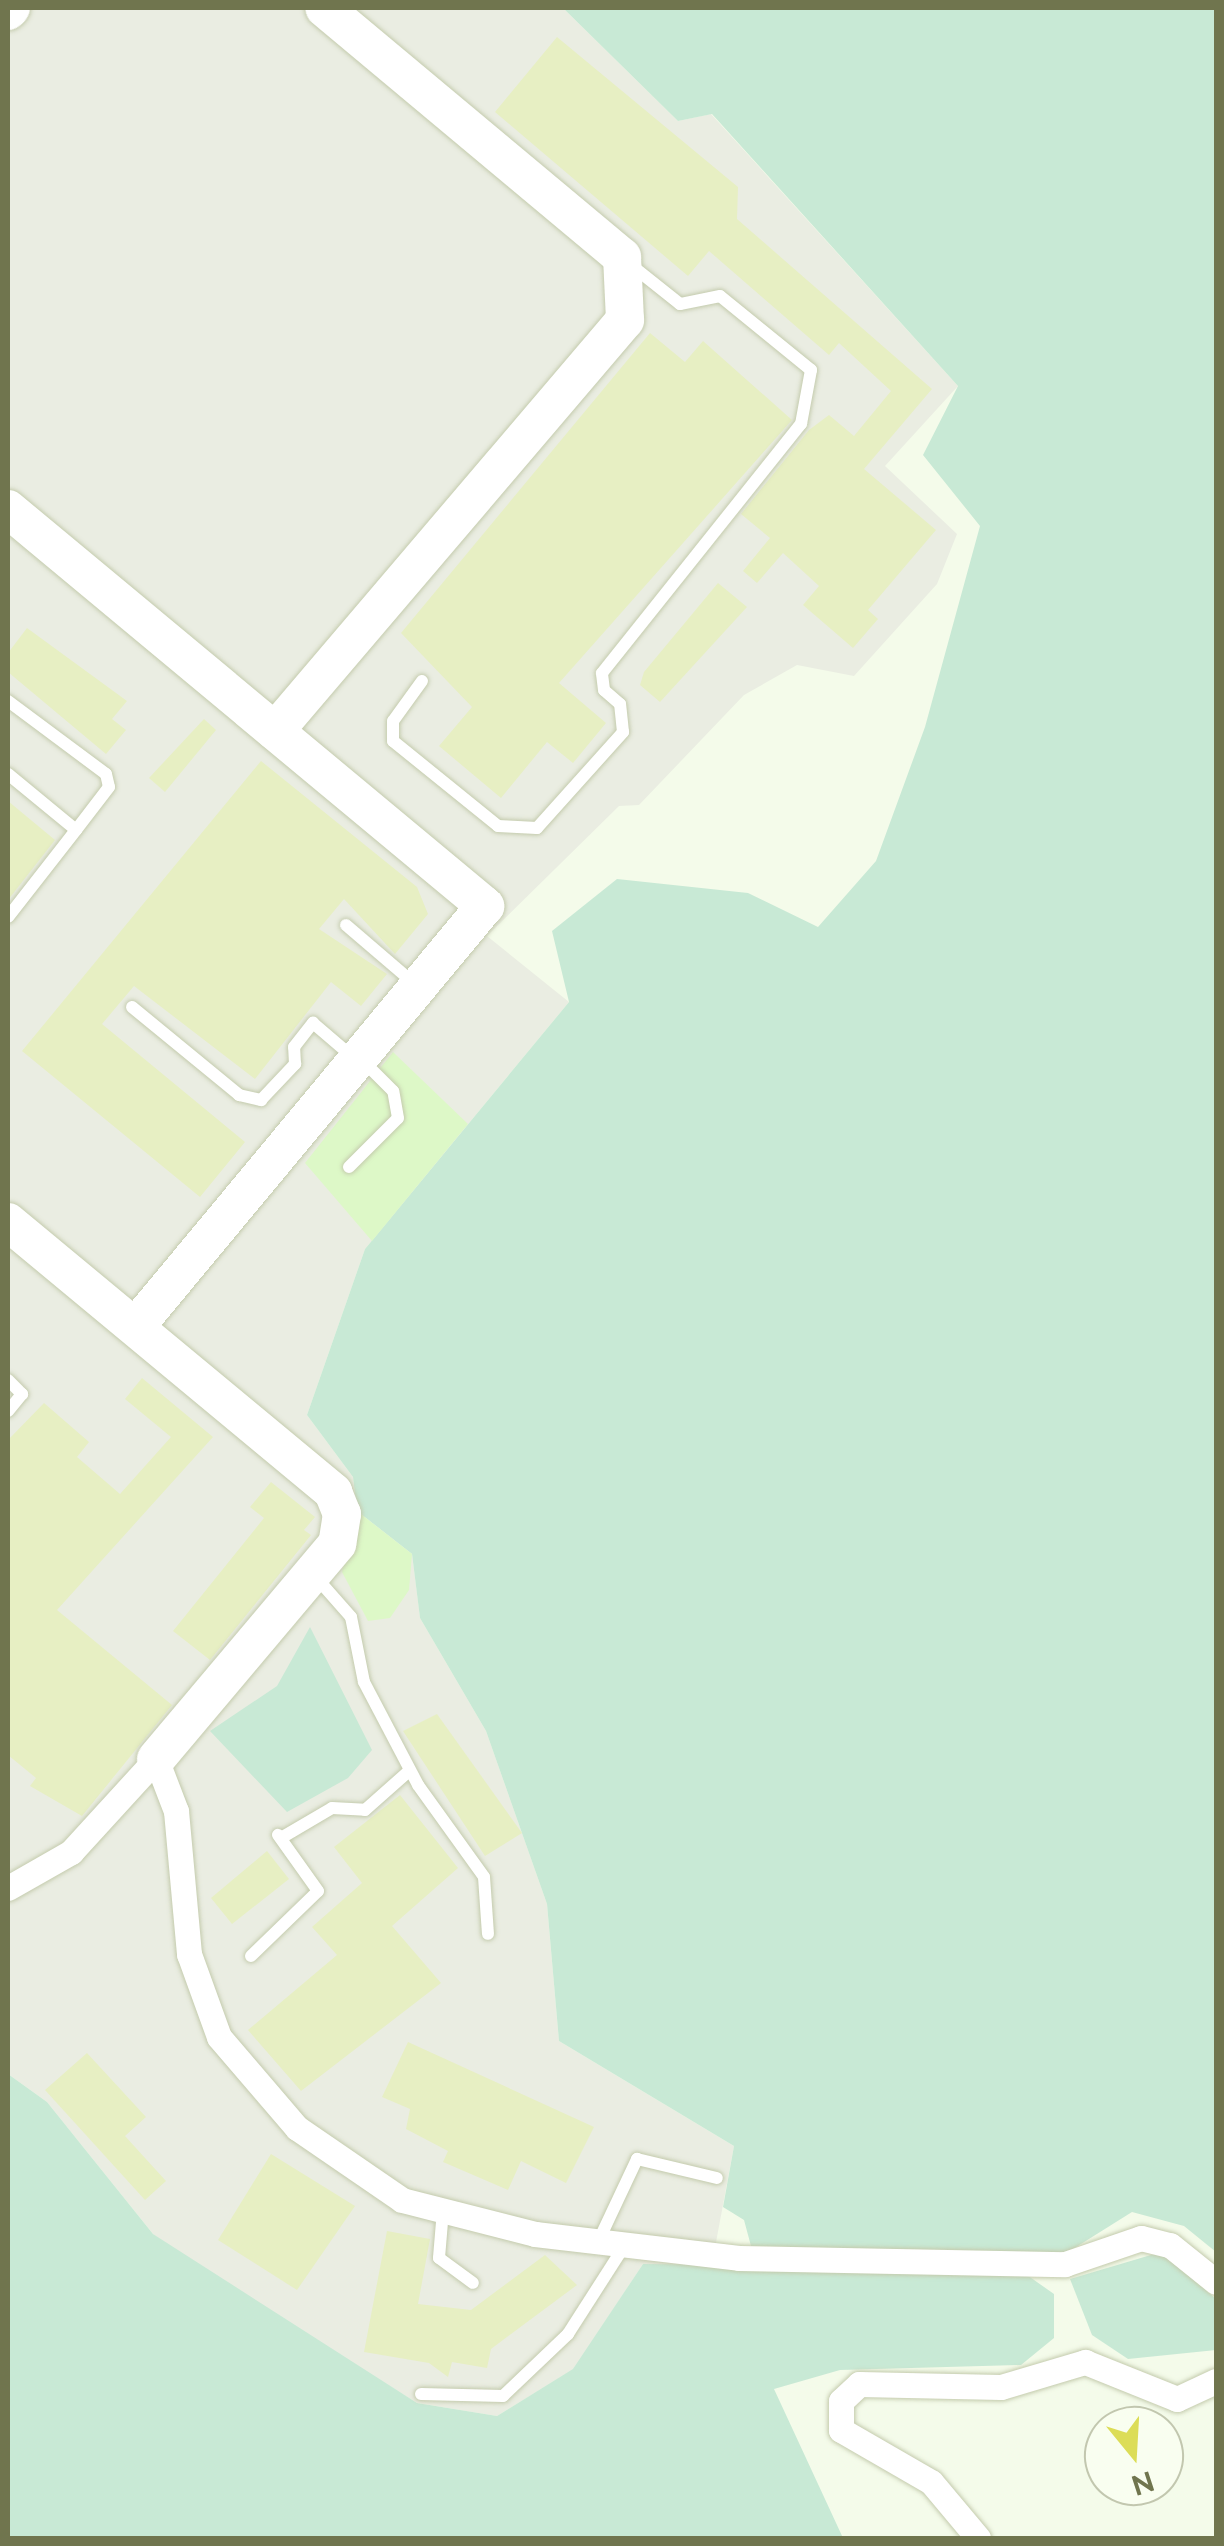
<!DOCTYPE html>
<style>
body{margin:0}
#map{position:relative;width:1224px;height:2546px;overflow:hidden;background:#f4fbea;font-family:Raleway,sans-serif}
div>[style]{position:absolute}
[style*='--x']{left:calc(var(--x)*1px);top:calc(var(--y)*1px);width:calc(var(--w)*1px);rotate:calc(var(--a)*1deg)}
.industrial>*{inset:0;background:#eaede2}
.green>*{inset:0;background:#c8e9d5}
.sand>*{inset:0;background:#ddf8c7}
.building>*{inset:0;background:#e7efc3}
.roads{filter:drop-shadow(0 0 2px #c4cbad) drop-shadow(0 0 2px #c4cbad)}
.lane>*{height:12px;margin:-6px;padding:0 6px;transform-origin:6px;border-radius:6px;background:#fff}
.street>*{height:25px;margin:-12.5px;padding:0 12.5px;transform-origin:12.5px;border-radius:12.5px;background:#fff}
.secondary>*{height:38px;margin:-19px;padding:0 19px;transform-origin:19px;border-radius:19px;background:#fff}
span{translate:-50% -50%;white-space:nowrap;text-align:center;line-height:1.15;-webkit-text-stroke:8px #f9fef0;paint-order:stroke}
.frame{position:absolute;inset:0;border:10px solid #70754e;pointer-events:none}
.north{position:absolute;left:1084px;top:2406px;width:100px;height:100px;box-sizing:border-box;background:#f9fef0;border:2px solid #c2c7af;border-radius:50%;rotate:162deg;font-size:28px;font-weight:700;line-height:40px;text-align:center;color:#70754e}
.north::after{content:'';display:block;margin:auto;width:35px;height:45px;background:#dcdd57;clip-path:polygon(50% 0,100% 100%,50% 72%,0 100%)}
</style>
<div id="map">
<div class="industrial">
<div style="clip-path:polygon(8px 8px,563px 8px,678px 121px,711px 114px,958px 386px,885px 466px,957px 534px,937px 584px,854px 676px,797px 665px,744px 695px,639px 805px,619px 806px,487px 936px,569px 1002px,365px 1249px,307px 1415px,353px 1477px,357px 1511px,412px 1554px,420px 1618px,486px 1731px,547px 1904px,559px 2041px,734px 2146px,711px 2269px,643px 2264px,574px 2369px,497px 2416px,417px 2403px,208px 2275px,153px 2234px,47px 2102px,8px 2074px)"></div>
</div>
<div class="green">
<div style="clip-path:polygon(563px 8px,1216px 8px,1216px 2252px,1184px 2226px,1132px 2212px,1065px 2254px,751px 2246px,744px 2220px,723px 2207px,734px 2146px,559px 2041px,547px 1904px,486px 1731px,420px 1618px,412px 1554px,357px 1511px,353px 1477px,307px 1415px,365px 1249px,569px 1002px,552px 931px,617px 879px,748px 893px,818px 927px,876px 861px,925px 727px,980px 526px,923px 455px,958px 386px,712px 114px,678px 121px)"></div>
<div style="clip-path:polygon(310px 1627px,372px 1750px,348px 1778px,287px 1812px,210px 1731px,277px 1686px)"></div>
<div style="clip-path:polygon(8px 2074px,47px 2102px,153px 2234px,417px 2403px,497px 2416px,573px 2369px,643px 2264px,1017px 2268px,1054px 2294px,1054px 2338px,1021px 2365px,840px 2370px,774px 2389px,843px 2538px,8px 2538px)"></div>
<div style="clip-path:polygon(1161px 2252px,1216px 2299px,1216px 2350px,1128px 2359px,1092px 2335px,1070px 2279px)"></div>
</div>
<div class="sand">
<div style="clip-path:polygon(393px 1052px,468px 1124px,372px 1241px,305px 1163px)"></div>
<div style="clip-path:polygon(357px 1511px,412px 1554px,409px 1590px,390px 1618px,368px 1621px,342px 1572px)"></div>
</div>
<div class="building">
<div style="clip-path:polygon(557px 37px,738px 187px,737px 219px,932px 389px,864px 469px,936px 530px,868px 610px,878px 619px,853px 648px,803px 605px,819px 586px,783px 553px,757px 583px,743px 571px,770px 538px,741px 514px,809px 430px,829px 415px,854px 436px,891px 391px,839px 343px,829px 355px,709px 251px,688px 276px,495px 112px)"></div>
<div style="clip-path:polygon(650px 333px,685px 362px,703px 341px,792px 420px,559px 683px,606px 723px,573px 763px,547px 742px,501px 798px,439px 746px,472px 707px,401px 633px)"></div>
<div style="clip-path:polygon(718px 583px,747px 607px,660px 702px,640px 685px,644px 672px)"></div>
<div style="clip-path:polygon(27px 628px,127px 701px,112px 719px,126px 730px,106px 754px,8px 672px,8px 653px)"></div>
<div style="clip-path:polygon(204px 719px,216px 730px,165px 792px,149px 778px)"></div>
<div style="clip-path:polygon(261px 761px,417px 887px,428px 914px,395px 954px,344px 899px,319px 929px,387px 974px,361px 1006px,331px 982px,255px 1079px,134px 986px,102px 1024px,245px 1142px,200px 1197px,22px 1051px)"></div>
<div style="clip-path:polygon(8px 801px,55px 840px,8px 900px)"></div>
<div style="clip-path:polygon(142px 1378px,213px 1437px,57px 1610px,172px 1705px,82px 1816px,30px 1786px,36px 1778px,8px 1755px,8px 1440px,44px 1403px,89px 1442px,77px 1457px,120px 1494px,171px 1437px,125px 1399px)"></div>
<div style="clip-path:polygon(271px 1482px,315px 1517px,304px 1530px,311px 1535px,210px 1660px,173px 1631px,264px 1518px,250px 1507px)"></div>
<div style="clip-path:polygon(437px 1714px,522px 1833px,485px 1856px,403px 1731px)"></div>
<div style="clip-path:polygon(400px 1795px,458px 1868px,392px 1926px,441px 1983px,301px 2091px,248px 2030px,337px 1955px,312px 1927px,362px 1883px,334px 1847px)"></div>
<div style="clip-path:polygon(267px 1851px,289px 1879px,232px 1924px,211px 1898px)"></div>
<div style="clip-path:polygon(408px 2042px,594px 2127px,566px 2183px,521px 2161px,508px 2190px,443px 2162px,448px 2151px,406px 2129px,410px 2109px,382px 2097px)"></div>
<div style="clip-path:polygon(87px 2053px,146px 2117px,125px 2136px,166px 2181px,145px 2200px,45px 2090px)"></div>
<div style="clip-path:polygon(271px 2154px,355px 2206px,297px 2290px,218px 2240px)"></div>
<div style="clip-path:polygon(387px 2231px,430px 2239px,418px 2304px,471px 2310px,545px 2255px,577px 2285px,491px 2349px,487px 2368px,452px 2362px,448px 2377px,429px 2363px,364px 2352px)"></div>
</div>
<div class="roads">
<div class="lane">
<div style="--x:422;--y:681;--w:49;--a:125.9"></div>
<div style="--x:393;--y:721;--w:20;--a:90"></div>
<div style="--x:393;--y:741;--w:135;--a:39"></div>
<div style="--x:498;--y:826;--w:39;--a:3"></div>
<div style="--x:537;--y:828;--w:129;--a:-48.1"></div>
<div style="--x:623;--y:732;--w:28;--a:-96"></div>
<div style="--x:620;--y:704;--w:21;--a:-139"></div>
<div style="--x:604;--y:690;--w:17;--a:-97"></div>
<div style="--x:602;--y:673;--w:319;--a:-51.4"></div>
<div style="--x:801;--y:424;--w:55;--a:-79.5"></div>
<div style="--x:811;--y:370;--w:117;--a:-140.9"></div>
<div style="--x:720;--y:296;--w:41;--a:168.7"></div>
<div style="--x:680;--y:304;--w:63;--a:-141.5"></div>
<div style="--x:8;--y:701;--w:122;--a:36.7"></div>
<div style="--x:106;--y:774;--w:13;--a:77"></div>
<div style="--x:109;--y:787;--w:54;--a:127.5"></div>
<div style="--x:8;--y:774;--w:88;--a:39.5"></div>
<div style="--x:76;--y:830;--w:110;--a:128"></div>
<div style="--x:346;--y:925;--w:92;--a:40.6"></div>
<div style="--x:132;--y:1007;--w:139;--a:39.4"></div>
<div style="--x:239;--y:1095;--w:23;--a:13"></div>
<div style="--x:261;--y:1100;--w:50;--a:-46.6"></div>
<div style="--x:295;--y:1064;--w:17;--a:-93"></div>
<div style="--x:294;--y:1047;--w:31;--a:-52"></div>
<div style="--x:313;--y:1023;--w:55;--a:40.6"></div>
<div style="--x:349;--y:1167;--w:69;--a:-45"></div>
<div style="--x:398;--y:1118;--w:27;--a:-100"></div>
<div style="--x:393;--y:1091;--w:45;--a:-135"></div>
<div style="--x:8;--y:1380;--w:20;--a:45"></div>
<div style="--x:22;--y:1394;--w:22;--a:129"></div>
<div style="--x:314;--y:1575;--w:56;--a:48.6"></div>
<div style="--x:351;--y:1617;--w:66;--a:78.7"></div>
<div style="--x:364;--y:1682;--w:116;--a:62.3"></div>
<div style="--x:418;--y:1785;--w:113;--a:54.3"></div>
<div style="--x:484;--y:1877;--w:57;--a:86"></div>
<div style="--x:281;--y:1838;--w:59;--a:-30.5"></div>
<div style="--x:332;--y:1808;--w:33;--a:3"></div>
<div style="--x:365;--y:1810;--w:60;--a:-41.6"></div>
<div style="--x:251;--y:1956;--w:93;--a:-44.1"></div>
<div style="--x:318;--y:1891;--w:69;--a:-125.5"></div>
<div style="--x:443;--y:2210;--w:48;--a:94.8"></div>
<div style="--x:439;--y:2258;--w:42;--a:36.3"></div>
<div style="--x:598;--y:2242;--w:92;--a:-64.8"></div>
<div style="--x:637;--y:2159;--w:82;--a:13.4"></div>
<div style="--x:421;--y:2394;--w:82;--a:1.4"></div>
<div style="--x:503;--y:2396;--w:90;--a:-43.6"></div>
<div style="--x:568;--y:2334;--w:106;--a:-57.4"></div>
</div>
<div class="street">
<div style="--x:8;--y:1888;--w:73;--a:-29.7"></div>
<div style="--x:71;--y:1852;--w:126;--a:-47.6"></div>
<div style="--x:156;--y:1759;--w:56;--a:69"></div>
<div style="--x:176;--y:1811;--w:144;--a:84.8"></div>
<div style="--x:189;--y:1954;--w:88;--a:70.1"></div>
<div style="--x:219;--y:2037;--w:120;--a:49.4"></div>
<div style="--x:297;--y:2128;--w:127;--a:34.4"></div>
<div style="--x:402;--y:2200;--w:137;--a:14.3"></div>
<div style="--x:535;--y:2234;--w:205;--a:6.7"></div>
<div style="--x:739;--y:2258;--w:326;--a:1.1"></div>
<div style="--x:1065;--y:2264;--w:80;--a:-18.9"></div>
<div style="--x:1141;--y:2238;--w:30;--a:14"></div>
<div style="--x:1170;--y:2245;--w:59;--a:38.8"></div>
<div style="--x:978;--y:2538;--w:73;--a:-130"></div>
<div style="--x:931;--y:2482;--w:104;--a:-150"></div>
<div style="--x:841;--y:2430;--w:29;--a:-90"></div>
<div style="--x:841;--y:2401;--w:25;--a:-43"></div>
<div style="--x:859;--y:2384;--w:142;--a:1.2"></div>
<div style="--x:1001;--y:2387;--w:88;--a:-16.6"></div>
<div style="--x:1085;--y:2362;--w:99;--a:21.9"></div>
<div style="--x:1177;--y:2399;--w:43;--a:-24.8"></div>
</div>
<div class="secondary">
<div style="--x:8;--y:11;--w:4;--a:-45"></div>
<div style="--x:8;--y:509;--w:621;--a:39.77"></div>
<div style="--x:485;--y:906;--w:545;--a:129.71"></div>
<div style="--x:275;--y:731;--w:540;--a:-49.58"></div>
<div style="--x:625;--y:320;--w:63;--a:-92.7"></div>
<div style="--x:622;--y:257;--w:388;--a:-140.1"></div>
<div style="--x:8;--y:1222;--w:423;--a:39.7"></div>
<div style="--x:333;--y:1492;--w:24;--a:68"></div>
<div style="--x:342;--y:1514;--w:30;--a:99"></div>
<div style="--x:337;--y:1544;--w:281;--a:130.1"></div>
</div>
</div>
<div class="frame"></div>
<div class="north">N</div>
</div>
